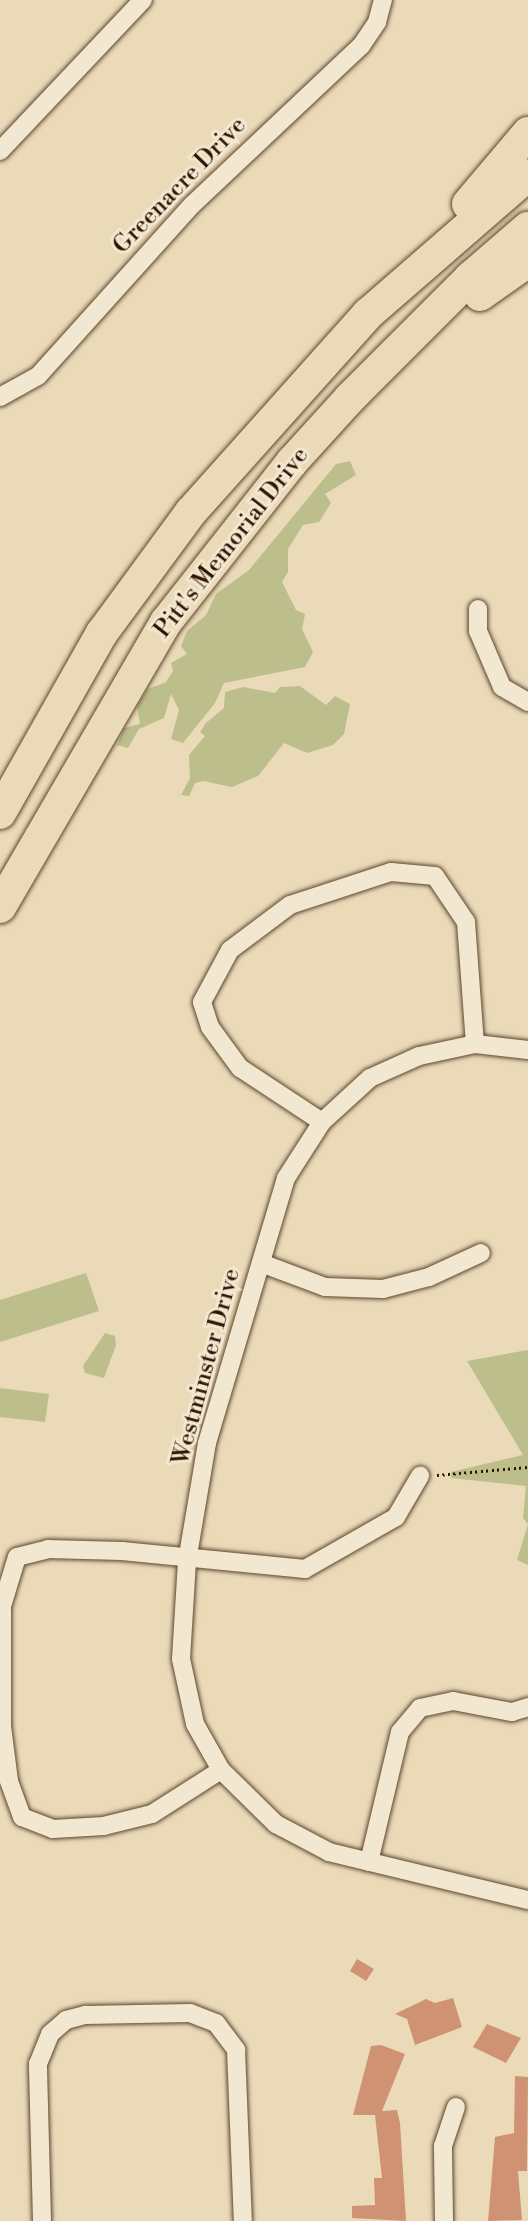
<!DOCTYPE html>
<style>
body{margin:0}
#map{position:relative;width:528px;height:2221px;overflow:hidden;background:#ebdab8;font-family:"Libre Bodoni",serif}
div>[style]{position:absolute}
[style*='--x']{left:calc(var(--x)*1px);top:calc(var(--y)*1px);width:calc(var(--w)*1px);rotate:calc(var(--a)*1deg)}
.green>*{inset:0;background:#bcbe8b}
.building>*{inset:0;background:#cf9273}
.path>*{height:2.5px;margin-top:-1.25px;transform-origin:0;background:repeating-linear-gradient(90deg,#2f1500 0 2px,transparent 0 5.5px)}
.roads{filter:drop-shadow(0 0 2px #5e462e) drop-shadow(0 0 2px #5e462e)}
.minor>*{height:18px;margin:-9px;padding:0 9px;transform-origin:9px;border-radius:9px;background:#f2e7d1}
.motorway>*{height:32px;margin:-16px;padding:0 16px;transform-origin:16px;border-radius:16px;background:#ebdab8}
span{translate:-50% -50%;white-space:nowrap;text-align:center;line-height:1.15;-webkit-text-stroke:6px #f2e7d1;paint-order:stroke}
.street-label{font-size:24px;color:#2f1500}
</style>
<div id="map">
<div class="green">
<div style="clip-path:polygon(350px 461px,356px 475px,325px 494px,331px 503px,319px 522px,303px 525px,288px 549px,288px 572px,282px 582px,296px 610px,305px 614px,302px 629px,313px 652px,305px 667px,224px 683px,215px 703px,183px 743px,171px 739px,179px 710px,171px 694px,164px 718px,139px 729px,128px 748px,117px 745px,124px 728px,140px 724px,137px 706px,148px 689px,166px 682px,173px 671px,171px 663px,187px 654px,181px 646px,187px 631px,206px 615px,216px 594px,249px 570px,336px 464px)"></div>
<div style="clip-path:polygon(300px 686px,326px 705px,335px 696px,350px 704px,344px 734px,333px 745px,307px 753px,284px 743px,258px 776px,232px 787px,203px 781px,195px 783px,189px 796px,181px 795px,190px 778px,189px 755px,205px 736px,200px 732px,206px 723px,224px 708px,225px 692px,243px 687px,275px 693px,280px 687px)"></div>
<div style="clip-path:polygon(86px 1273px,99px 1311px,0 1342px,0 1300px)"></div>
<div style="clip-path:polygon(105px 1333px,115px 1336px,116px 1345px,104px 1378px,85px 1373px,83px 1366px)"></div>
<div style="clip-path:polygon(528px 1350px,528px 1565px,517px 1560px,528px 1524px,523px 1518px,526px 1486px,451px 1478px,451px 1472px,523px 1455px,467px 1361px)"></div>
<div style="clip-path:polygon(0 1388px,49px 1394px,45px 1422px,0 1417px)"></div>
</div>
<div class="building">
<div style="clip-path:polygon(357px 1959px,374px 1969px,366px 1981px,350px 1971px)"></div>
<div style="clip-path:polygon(453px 1998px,462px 2027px,415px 2045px,407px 2019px,395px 2014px,426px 1999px,435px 2003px)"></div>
<div style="clip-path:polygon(487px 2024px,521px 2038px,506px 2063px,473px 2047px)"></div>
<div style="clip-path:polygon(381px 2045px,405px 2054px,382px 2111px,397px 2110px,400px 2123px,406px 2221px,352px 2218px,352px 2206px,375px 2205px,374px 2178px,382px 2178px,375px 2115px,353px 2115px,371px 2046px)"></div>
<div style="clip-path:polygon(515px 2076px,528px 2077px,527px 2171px,518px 2171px,522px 2220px,488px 2221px,495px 2137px,514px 2133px)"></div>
</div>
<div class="path">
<div style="--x:437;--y:1475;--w:91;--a:-5"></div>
</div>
<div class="roads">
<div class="minor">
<div style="--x:0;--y:151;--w:208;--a:-46.6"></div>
<div style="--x:0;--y:397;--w:43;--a:-28.9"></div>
<div style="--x:38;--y:376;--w:230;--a:-48"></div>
<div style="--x:192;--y:205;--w:232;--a:-43.3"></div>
<div style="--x:361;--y:46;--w:29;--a:-56"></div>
<div style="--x:377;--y:22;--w:23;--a:-75"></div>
<div style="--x:478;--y:609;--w:22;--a:90"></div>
<div style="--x:478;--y:631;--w:61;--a:66.8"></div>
<div style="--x:502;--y:687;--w:30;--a:30"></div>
<div style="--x:528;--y:1050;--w:53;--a:-173.5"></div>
<div style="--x:475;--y:1044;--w:57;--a:167.9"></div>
<div style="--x:419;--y:1056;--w:54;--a:155.8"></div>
<div style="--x:370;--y:1078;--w:65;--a:137.5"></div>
<div style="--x:322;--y:1122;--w:67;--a:122.7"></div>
<div style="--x:286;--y:1178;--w:277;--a:106.6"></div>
<div style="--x:207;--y:1443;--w:120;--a:99.6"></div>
<div style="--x:187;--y:1561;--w:98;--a:93.5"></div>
<div style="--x:181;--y:1659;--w:66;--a:77.8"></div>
<div style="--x:195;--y:1724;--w:53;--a:60.5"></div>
<div style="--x:221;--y:1770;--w:77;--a:44.5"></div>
<div style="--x:276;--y:1824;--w:60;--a:27.8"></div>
<div style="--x:329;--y:1852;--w:205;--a:13.6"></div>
<div style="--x:322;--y:1122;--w:98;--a:-146.6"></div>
<div style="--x:240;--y:1068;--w:51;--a:-126.2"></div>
<div style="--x:210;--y:1027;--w:26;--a:-108"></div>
<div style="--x:202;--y:1002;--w:59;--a:-61.7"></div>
<div style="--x:230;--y:950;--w:75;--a:-36.9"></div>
<div style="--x:290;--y:905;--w:106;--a:-18.1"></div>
<div style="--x:391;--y:872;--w:44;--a:5.2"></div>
<div style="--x:435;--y:876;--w:55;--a:56"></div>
<div style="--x:466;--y:922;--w:122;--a:85.8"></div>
<div style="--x:261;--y:1263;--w:68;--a:20.6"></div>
<div style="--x:325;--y:1287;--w:58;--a:2"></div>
<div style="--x:383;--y:1289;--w:48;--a:-14.6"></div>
<div style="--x:429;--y:1277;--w:57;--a:-24.8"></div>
<div style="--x:221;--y:1770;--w:82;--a:147.5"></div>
<div style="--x:152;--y:1814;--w:49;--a:166"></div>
<div style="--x:104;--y:1826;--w:51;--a:176.6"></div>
<div style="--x:53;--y:1829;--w:33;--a:-159"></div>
<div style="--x:22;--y:1817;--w:38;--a:-110"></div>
<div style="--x:9;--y:1781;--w:55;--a:-97.3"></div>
<div style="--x:2;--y:1726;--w:120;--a:-90"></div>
<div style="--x:2;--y:1606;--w:51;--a:-73"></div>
<div style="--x:17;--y:1557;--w:32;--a:-14"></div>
<div style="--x:48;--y:1549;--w:74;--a:1.5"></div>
<div style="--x:122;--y:1551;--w:184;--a:5.6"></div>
<div style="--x:305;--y:1569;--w:105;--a:-29.7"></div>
<div style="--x:396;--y:1517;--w:48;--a:-59.7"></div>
<div style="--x:369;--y:1862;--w:134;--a:-76.6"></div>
<div style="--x:400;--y:1732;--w:31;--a:-50"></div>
<div style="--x:420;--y:1708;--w:34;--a:-12"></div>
<div style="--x:453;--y:1701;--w:60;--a:10.6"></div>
<div style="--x:512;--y:1712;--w:17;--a:-17"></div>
<div style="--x:42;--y:2221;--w:157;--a:-91.5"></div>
<div style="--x:38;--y:2064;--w:32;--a:-68"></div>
<div style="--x:50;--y:2034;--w:21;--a:-41"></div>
<div style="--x:66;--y:2020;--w:20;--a:-15"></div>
<div style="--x:85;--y:2015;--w:105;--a:-1.1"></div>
<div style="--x:190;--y:2013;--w:28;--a:21"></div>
<div style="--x:216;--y:2023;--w:34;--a:53"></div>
<div style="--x:236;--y:2050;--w:171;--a:87.7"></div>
<div style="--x:444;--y:2221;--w:75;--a:-90.8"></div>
<div style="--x:443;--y:2146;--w:41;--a:-71.6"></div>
</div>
<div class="motorway">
<div style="--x:468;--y:204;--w:93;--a:-49.8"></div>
<div style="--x:480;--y:295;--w:59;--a:-35.3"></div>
<div style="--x:0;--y:813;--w:207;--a:-60.5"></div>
<div style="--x:102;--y:633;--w:150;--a:-53.7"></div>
<div style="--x:191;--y:512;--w:266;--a:-48.2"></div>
<div style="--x:368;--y:314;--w:212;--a:-41"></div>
<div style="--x:0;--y:907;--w:330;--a:-59.8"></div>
<div style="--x:166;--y:622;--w:204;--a:-51.8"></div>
<div style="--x:292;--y:462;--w:86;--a:-47.8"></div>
<div style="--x:350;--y:398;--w:170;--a:-45"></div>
<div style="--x:470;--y:278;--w:77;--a:-40.8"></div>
</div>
</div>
<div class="street-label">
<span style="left:180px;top:186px;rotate:-46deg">Greenacre Drive</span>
<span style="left:232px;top:543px;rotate:-52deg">Pitt's Memorial Drive</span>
<span style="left:207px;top:1367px;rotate:-75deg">Westminster Drive</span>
</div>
</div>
